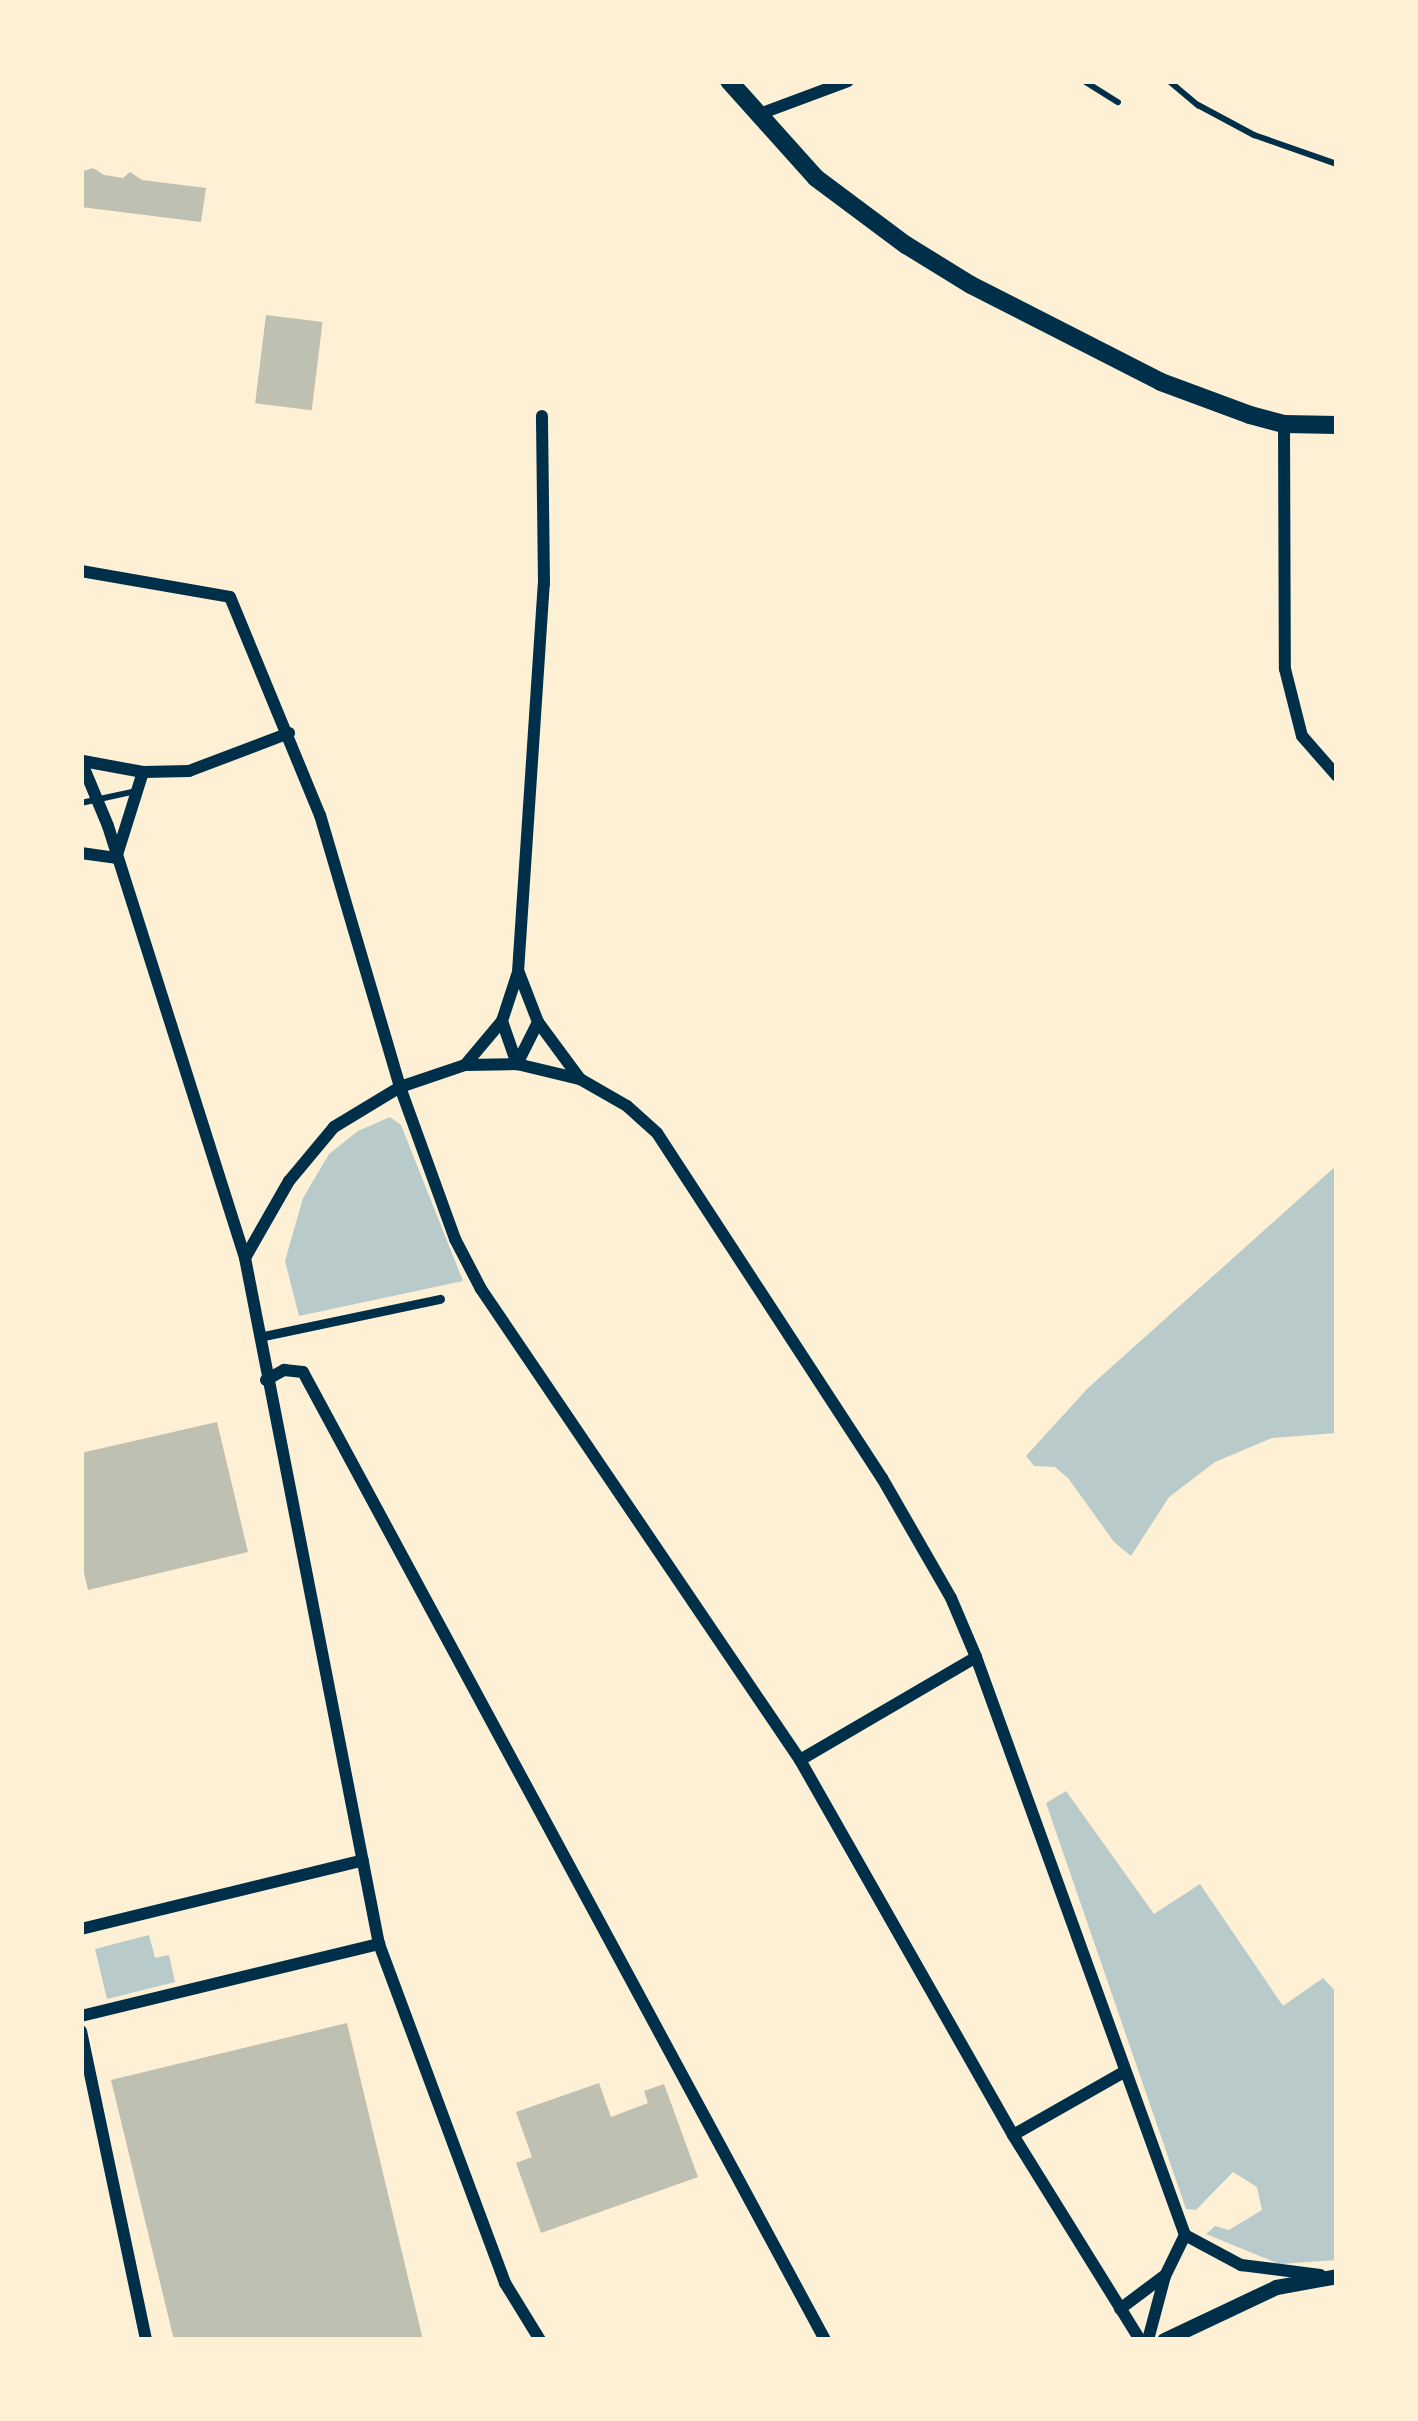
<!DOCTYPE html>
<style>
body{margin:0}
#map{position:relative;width:1418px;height:2421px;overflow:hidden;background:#fdf0d5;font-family:"Open Sans",sans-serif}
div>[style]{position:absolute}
.green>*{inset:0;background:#b9caca}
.building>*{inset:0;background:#bec0b2;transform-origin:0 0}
.service>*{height:6px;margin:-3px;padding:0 3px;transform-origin:3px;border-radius:3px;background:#003049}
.pedestrian>*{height:9px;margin:-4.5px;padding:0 4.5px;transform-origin:4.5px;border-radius:4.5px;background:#003049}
.minor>*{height:12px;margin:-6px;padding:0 6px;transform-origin:6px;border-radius:6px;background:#003049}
.tertiary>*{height:15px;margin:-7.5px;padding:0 7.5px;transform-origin:7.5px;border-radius:7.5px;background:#003049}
.secondary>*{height:18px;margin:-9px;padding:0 9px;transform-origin:9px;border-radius:9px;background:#003049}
span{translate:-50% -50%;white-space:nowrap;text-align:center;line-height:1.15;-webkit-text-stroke:10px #fdf0d5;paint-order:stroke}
.frame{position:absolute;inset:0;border:84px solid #fdf0d5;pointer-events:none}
</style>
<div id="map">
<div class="green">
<i style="clip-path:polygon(390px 1117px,401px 1125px,463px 1281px,299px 1316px,285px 1261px,303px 1198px,329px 1154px,358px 1131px)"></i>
<i style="clip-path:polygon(1337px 1165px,1337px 1433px,1272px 1438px,1215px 1462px,1169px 1497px,1131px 1556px,1114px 1542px,1068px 1478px,1055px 1467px,1034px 1466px,1026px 1456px,1088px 1388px)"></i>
<i style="clip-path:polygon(1066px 1791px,1154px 1914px,1200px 1884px,1283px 2006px,1323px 1978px,1337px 1993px,1337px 2260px,1279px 2264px,1206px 2234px,1215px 2226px,1229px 2230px,1262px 2210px,1257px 2187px,1233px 2172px,1196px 2210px,1186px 2209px,1046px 1803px)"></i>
<i style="clip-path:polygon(149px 1935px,155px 1958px,169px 1955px,175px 1982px,107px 1999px,95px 1949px)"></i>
</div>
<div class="building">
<i style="clip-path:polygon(93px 168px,104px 175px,123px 178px,130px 172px,142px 180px,206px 188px,201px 222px,81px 207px,81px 172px)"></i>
<i style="left:266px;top:315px;width:57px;height:89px;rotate:7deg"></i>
<i style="clip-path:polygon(217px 1422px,248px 1552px,88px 1590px,81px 1560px,81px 1453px)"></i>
<i style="clip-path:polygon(347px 2023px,423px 2340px,174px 2340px,111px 2080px)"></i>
<i style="clip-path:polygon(599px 2083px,611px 2117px,648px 2103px,644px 2091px,664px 2084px,698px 2177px,541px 2233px,516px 2163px,532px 2157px,516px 2112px)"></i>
</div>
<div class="service">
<i style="left:1084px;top:81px;width:40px;rotate:32deg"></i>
<i style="left:1169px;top:81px;width:38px;rotate:40deg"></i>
<i style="left:1198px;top:105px;width:64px;rotate:28.2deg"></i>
<i style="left:1254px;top:135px;width:88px;rotate:19.3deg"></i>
<i style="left:81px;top:803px;width:56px;rotate:-12.3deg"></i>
</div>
<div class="pedestrian">
<i style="left:259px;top:1337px;width:185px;rotate:-11.9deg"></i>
</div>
<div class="minor">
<i style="left:757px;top:115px;width:97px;rotate:-20.5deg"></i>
<i style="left:1284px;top:424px;width:245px;rotate:89.8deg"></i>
<i style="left:1285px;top:669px;width:69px;rotate:75.8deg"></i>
<i style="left:1302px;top:736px;width:53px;rotate:48.8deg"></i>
<i style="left:81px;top:571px;width:151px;rotate:9.9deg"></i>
<i style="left:230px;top:597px;width:236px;rotate:67.6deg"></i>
<i style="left:320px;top:815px;width:284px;rotate:73.6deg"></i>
<i style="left:400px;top:1087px;width:162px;rotate:70.1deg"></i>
<i style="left:455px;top:1239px;width:56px;rotate:62.5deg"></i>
<i style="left:481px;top:1289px;width:569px;rotate:55.89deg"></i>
<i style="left:800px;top:1760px;width:431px;rotate:60.4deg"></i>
<i style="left:1013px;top:2135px;width:241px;rotate:58.2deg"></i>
<i style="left:81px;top:761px;width:70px;rotate:67.4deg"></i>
<i style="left:108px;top:826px;width:453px;rotate:72.4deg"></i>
<i style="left:245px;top:1258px;width:699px;rotate:78.95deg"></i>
<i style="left:379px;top:1944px;width:362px;rotate:69.6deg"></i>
<i style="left:505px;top:2283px;width:67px;rotate:58.4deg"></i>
<i style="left:83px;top:761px;width:61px;rotate:10.4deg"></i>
<i style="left:81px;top:853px;width:35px;rotate:8deg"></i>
<i style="left:116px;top:858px;width:90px;rotate:-72.6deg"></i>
<i style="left:143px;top:772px;width:46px;rotate:-1.2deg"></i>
<i style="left:189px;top:771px;width:107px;rotate:-20.8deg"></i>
<i style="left:519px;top:973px;width:53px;rotate:68.8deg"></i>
<i style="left:538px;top:1022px;width:71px;rotate:53.6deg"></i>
<i style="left:502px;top:1021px;width:46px;rotate:70.8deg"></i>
<i style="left:517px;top:1064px;width:47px;rotate:-63.4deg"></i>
<i style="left:465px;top:1065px;width:57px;rotate:-49.9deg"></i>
<i style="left:502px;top:1021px;width:52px;rotate:-71.9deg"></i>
<i style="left:518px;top:972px;width:389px;rotate:-86.2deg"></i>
<i style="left:544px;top:584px;width:168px;rotate:-90.7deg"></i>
<i style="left:245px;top:1258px;width:89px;rotate:-60.3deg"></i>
<i style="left:289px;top:1181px;width:70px;rotate:-50.2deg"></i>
<i style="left:334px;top:1127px;width:77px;rotate:-31.2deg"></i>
<i style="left:400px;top:1087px;width:69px;rotate:-18.7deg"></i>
<i style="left:465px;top:1065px;width:52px;rotate:-1.1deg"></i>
<i style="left:517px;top:1064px;width:65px;rotate:13.4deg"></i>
<i style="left:580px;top:1079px;width:54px;rotate:29.9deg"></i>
<i style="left:627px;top:1106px;width:40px;rotate:42deg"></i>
<i style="left:657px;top:1133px;width:412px;rotate:56.9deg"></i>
<i style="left:882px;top:1478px;width:138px;rotate:60.1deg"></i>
<i style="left:951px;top:1598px;width:64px;rotate:67deg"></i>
<i style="left:976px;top:1657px;width:615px;rotate:70.12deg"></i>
<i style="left:1185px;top:2235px;width:46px;rotate:116deg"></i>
<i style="left:1165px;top:2276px;width:66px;rotate:104.9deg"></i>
<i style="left:266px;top:1380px;width:21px;rotate:-29deg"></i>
<i style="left:284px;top:1370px;width:19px;rotate:6deg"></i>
<i style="left:303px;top:1372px;width:1100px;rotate:61.66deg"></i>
<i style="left:800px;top:1760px;width:204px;rotate:-30.3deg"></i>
<i style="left:81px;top:1929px;width:290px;rotate:-13.7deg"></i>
<i style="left:81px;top:2016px;width:307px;rotate:-13.6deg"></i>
<i style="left:81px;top:2031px;width:316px;rotate:78.1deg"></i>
<i style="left:1013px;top:2135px;width:125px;rotate:-29.6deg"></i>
<i style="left:1185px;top:2235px;width:64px;rotate:28.2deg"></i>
<i style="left:1241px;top:2265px;width:80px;rotate:7.2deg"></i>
<i style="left:1120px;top:2309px;width:55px;rotate:-36.9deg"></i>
</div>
<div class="tertiary">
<i style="left:1164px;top:2340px;width:124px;rotate:-25.3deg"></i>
<i style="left:1276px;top:2287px;width:62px;rotate:-10.2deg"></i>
</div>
<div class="secondary">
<i style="left:729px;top:81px;width:130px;rotate:48.1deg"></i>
<i style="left:816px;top:178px;width:112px;rotate:36.7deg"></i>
<i style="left:906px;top:245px;width:76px;rotate:31.6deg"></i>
<i style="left:971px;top:285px;width:213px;rotate:27deg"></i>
<i style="left:1161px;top:382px;width:95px;rotate:20.3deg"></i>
<i style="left:1250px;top:415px;width:35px;rotate:15deg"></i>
<i style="left:1284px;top:424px;width:53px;rotate:1.1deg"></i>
</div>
<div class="frame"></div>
</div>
